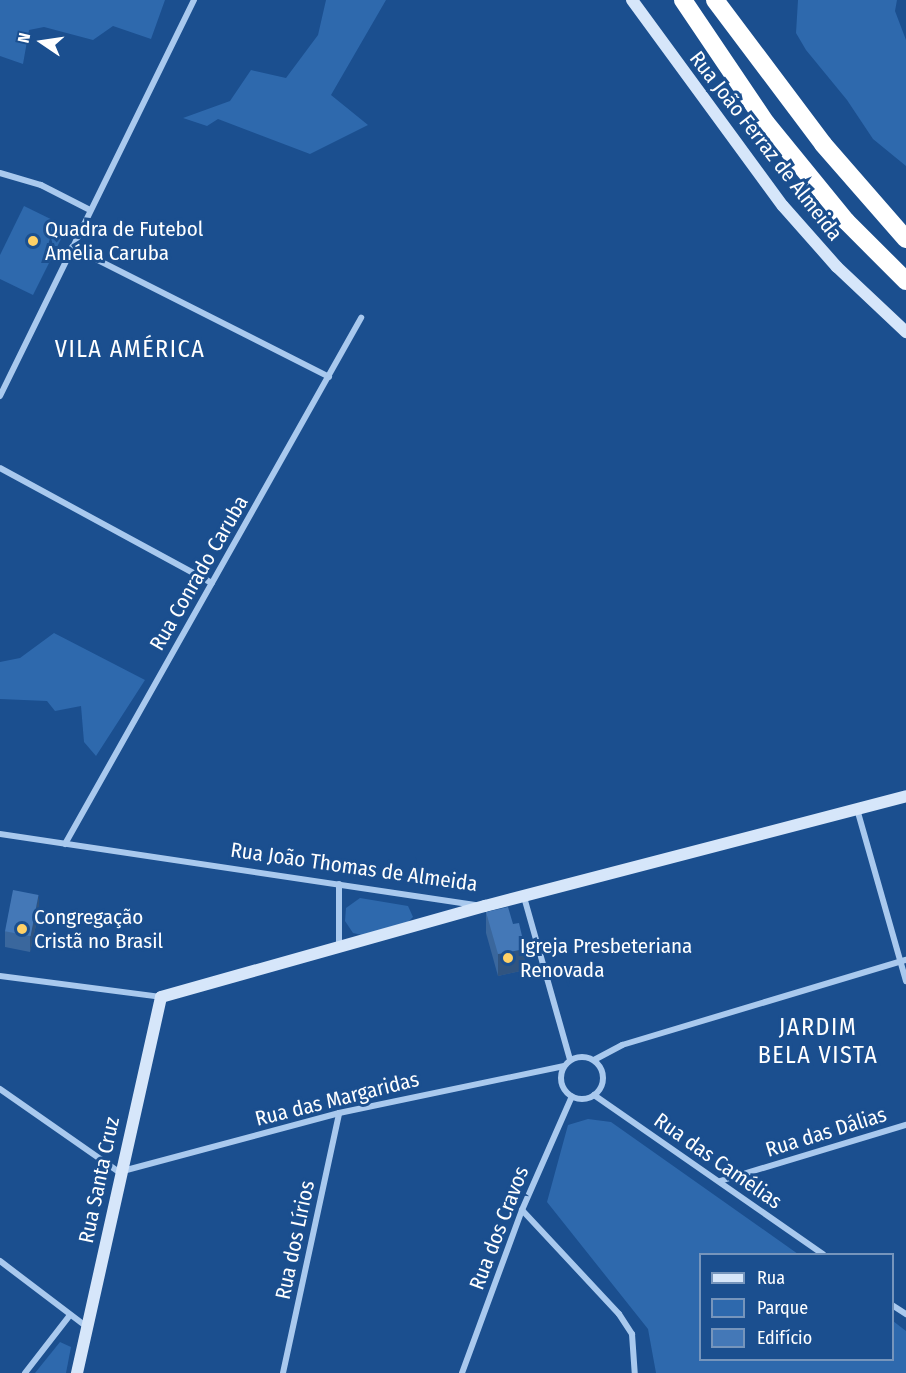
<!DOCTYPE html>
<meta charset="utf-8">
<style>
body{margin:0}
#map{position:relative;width:906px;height:1373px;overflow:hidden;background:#1b4f8f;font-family:"Fira Sans Condensed",sans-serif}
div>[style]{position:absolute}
.green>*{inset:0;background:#2e69ad}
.street>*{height:6px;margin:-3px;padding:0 3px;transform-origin:3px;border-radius:3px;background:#a9c9ee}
.street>.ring{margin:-3px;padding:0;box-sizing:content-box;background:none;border:6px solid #a9c9ee;border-radius:50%}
.secondary>*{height:12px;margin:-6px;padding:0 6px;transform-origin:6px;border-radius:6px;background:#d6e6fa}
.highway>*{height:18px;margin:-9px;padding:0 9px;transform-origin:9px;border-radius:9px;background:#fff}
.wall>*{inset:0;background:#3a679d}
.shaded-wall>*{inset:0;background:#305480}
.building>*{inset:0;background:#4478b7;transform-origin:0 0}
.dots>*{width:16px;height:16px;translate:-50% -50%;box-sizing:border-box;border:3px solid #1b4f8f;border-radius:50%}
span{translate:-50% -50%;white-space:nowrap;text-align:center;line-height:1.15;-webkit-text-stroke:6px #1b4f8f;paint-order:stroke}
.street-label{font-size:21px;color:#fff}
.poi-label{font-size:21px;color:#fff}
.left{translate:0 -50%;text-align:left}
.quarter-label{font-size:24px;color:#fff;letter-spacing:1.5px}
.legend{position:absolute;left:699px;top:1253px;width:195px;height:108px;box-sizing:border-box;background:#1b4f8f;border:2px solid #7695bc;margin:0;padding:8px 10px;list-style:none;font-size:18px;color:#fff}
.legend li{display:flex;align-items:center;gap:12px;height:30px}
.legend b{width:30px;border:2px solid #7695bc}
.north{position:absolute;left:12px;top:12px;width:60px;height:60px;-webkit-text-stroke:4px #1b4f8f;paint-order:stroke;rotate:283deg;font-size:16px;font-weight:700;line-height:24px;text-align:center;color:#fff}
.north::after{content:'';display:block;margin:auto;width:21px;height:27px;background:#fff;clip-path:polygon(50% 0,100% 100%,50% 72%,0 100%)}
</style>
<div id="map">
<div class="green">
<i style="clip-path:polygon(0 0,165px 0,151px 39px,113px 26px,93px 40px,44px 27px,29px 30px,23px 64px,0 56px)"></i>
<i style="clip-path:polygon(326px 0,386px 0,331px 95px,368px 125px,310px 154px,218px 119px,207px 126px,183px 118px,230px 101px,251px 70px,286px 78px,318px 35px)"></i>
<i style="clip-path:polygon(798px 0,897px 0,895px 11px,906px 40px,906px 166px,873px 139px,847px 100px,806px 50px,796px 33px)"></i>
<i style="clip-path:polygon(24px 206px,67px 227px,33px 295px,0 279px,0 255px)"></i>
<i style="clip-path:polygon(54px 633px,145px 680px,96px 756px,84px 742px,81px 706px,55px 711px,47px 701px,0 699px,0 662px,20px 658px)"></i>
<i style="clip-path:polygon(360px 898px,408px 906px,413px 917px,408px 922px,362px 935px,353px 933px,345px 921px,346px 908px)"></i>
<i style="clip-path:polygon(588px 1119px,611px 1122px,798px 1254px,700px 1254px,700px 1360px,892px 1360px,893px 1321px,906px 1331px,906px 1373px,656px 1373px,648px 1329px,547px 1202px,568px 1125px)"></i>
<i style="clip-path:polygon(60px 1342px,71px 1347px,66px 1373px,35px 1373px)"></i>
</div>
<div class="street">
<i style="left:0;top:173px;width:43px;rotate:16.3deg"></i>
<i style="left:41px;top:185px;width:55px;rotate:27deg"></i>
<i style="left:72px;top:247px;width:288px;rotate:26.8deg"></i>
<i style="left:0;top:396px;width:441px;rotate:-63.9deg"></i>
<i style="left:0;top:468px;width:241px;rotate:28.5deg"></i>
<i style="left:857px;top:809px;width:179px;rotate:74.1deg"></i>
<i style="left:0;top:834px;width:482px;rotate:8.5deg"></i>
<i style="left:65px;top:844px;width:604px;rotate:-60.63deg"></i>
<i style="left:339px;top:884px;width:63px;rotate:90deg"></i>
<i style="left:524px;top:897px;width:169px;rotate:74.2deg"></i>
<i style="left:0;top:976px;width:162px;rotate:7.4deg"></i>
<i class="ring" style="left:561px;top:1057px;width:36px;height:36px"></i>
<i style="left:594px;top:1060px;width:32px;rotate:-28deg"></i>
<i style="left:622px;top:1045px;width:296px;rotate:-16.7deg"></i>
<i style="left:0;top:1089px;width:145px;rotate:34.9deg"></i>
<i style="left:119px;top:1172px;width:228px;rotate:-15deg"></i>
<i style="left:339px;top:1113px;width:230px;rotate:-11.8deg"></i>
<i style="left:594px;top:1095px;width:279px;rotate:34.8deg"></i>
<i style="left:720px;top:1181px;width:194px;rotate:-16.8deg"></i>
<i style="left:522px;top:1210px;width:142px;rotate:47deg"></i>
<i style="left:619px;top:1314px;width:24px;rotate:57deg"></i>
<i style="left:632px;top:1334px;width:39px;rotate:86deg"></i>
<i style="left:0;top:1261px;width:109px;rotate:37.2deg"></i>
<i style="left:892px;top:1305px;width:17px;rotate:33deg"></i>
<i style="left:25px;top:1373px;width:73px;rotate:-52.2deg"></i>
<i style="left:283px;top:1373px;width:266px;rotate:-77.8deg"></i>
<i style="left:462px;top:1373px;width:174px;rotate:-69.8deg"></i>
<i style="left:522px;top:1210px;width:124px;rotate:-66.3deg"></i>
</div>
<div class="secondary">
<i style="left:632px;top:0;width:255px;rotate:53.8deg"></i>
<i style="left:783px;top:206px;width:81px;rotate:48.5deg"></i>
<i style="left:837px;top:267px;width:95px;rotate:43.3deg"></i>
<i style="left:77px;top:1373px;width:385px;rotate:-77.4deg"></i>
<i style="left:161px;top:997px;width:337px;rotate:-15.7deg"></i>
<i style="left:485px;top:906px;width:435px;rotate:-14.6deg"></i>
</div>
<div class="highway">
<i style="left:683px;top:0;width:148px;rotate:56deg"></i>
<i style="left:766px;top:123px;width:127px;rotate:50.8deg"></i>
<i style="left:846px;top:221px;width:85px;rotate:45deg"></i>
<i style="left:715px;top:0;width:180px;rotate:53.1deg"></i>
<i style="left:823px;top:144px;width:126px;rotate:48.9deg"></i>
</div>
<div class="wall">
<i style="clip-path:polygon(39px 911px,30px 952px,5px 947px,5px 931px)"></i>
<i style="clip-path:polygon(486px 912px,525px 970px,498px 976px,486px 933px)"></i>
</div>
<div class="shaded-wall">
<i style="clip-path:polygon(39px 895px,39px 911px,30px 952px,30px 936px)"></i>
<i style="clip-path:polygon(525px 949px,525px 970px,498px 976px,498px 954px)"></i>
</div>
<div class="building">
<i style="left:13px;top:890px;width:26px;height:42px;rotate:11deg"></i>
<i style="clip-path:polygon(508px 907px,513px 924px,519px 923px,525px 949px,498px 954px,486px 912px)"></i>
</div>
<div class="dots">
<i style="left:33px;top:241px;background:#ffd166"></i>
<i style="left:22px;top:929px;background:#ffd166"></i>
<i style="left:508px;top:958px;background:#ffd166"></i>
</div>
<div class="street-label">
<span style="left:766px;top:146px;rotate:52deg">Rua João Ferraz de Almeida</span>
<span style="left:199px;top:573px;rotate:-60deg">Rua Conrado Caruba</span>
<span style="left:354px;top:867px;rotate:8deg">Rua João Thomas de Almeida</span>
<span style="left:337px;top:1099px;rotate:-14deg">Rua das Margaridas</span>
<span style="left:826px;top:1132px;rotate:-17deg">Rua das Dálias</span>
<span style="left:718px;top:1161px;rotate:35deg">Rua das Camélias</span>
<span style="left:99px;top:1180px;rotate:-78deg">Rua Santa Cruz</span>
<span style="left:499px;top:1228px;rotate:-69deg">Rua dos Cravos</span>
<span style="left:295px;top:1240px;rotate:-78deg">Rua dos Lírios</span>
</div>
<div class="poi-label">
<span class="left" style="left:45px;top:241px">Quadra de Futebol<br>Amélia Caruba</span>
<span class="left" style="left:34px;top:929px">Congregação<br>Cristã no Brasil</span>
<span class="left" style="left:520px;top:958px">Igreja Presbeteriana<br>Renovada</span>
</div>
<div class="quarter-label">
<span style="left:130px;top:350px">VILA AMÉRICA</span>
<span style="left:818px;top:1042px">JARDIM<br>BELA VISTA</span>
</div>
<ul class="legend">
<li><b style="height:8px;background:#d6e6fa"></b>Rua</li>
<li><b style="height:16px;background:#2e69ad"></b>Parque</li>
<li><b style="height:16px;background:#4478b7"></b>Edifício</li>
</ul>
<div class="north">N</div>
</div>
